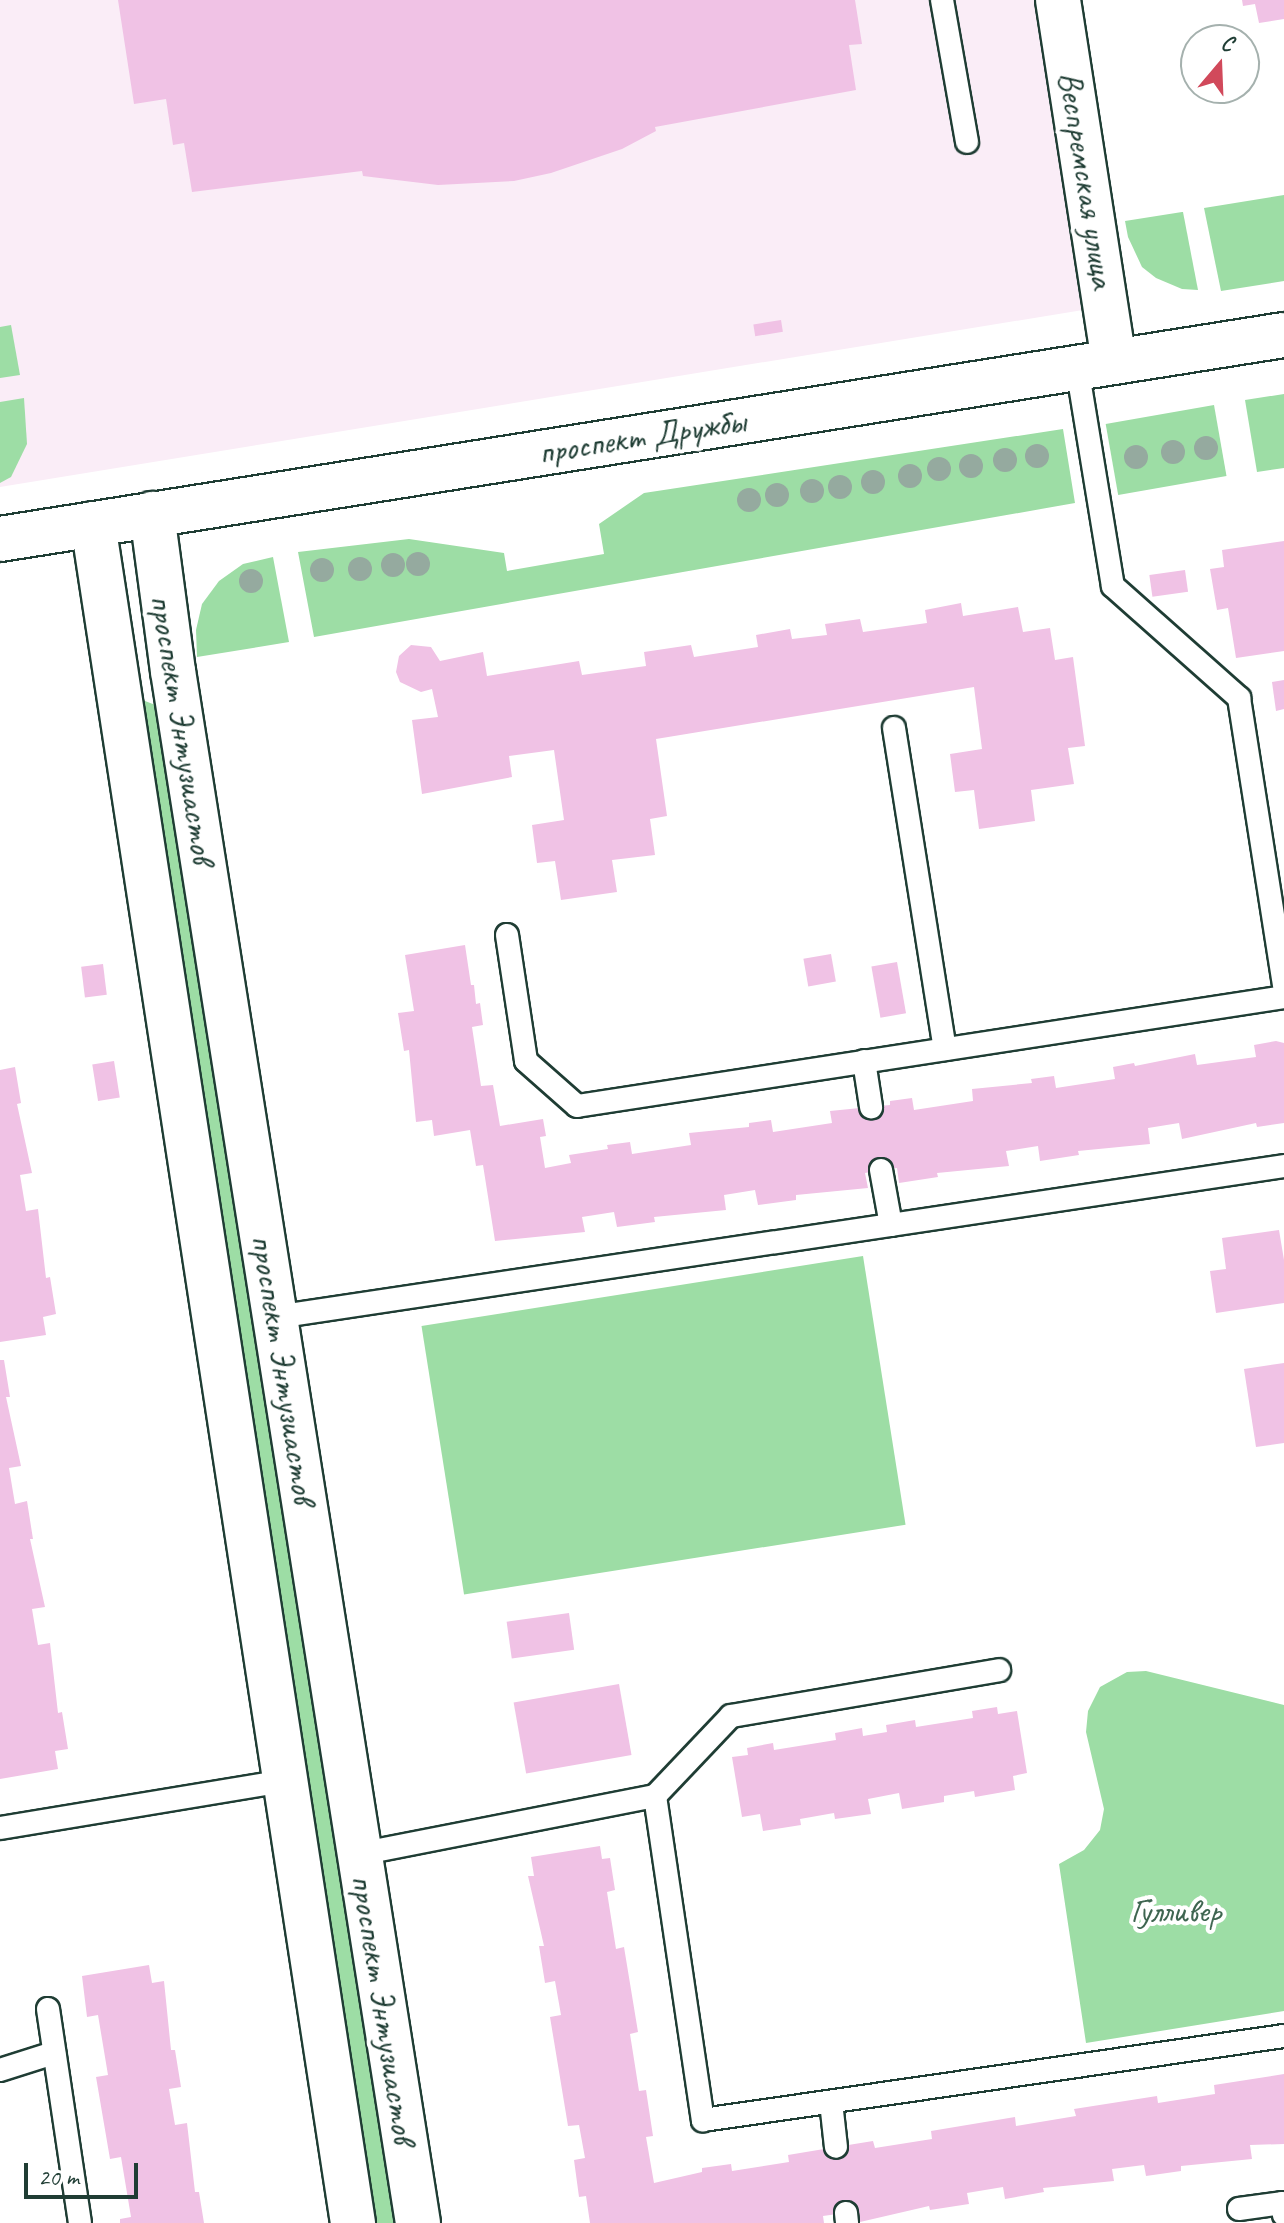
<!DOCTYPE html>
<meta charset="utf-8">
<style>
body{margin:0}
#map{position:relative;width:1284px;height:2223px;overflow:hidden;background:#fff;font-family:Caveat,sans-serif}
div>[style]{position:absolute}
.built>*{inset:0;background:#faedf7}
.green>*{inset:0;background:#9ddda5;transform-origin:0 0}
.building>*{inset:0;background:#f0c2e5;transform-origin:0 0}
.roads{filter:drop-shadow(2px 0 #1f3d34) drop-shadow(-2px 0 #1f3d34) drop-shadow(0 2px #1f3d34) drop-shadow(0 -2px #1f3d34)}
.lane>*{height:22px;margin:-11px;padding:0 11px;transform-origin:11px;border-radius:11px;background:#fff}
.secondary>*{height:44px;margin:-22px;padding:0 22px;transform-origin:22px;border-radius:22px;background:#fff}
.trees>*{width:24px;height:24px;margin:-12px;border-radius:50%;background:#95aa9f}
span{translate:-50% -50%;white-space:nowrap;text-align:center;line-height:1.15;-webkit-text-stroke:8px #fff;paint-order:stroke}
.street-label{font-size:34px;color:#1f3d34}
.park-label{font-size:34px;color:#3e6550}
.north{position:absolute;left:1180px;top:24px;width:80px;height:80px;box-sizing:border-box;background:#fff;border:2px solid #a5b1ae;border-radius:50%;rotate:19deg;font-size:22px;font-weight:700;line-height:32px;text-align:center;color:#1f3d34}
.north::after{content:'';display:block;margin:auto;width:28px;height:36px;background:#d1495b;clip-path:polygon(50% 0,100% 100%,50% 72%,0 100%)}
.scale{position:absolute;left:24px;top:2163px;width:114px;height:36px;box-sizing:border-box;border:4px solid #1f3d34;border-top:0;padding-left:10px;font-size:24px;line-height:28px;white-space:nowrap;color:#1f3d34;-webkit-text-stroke:6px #fff;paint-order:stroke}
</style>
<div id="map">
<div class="built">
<i style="clip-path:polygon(0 0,1041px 0,1089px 309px,0 487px)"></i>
</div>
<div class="green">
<i style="clip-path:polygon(1284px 195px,1284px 281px,1221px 291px,1204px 208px)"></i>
<i style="clip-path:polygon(1182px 212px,1183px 212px,1198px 290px,1182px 289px,1156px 278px,1142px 267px,1128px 237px,1125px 221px)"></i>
<i style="clip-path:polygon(11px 325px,20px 375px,0 378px,0 327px)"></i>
<i style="clip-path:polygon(1284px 394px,1284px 468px,1257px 472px,1245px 400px)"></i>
<i style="clip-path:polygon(24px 398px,27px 444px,11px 477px,0 483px,0 402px)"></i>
<i style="left:1214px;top:405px;width:72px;height:110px;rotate:80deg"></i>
<i style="clip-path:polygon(1063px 429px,1075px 503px,314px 637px,298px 552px,409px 539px,504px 553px,507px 571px,604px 554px,599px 524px,644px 493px)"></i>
<i style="clip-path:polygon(273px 557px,289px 642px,197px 657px,196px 630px,202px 604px,219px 581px,243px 564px)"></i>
<i style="clip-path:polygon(145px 701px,158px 706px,399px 2223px,374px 2223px,141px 703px)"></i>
<i style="left:863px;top:1256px;width:272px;height:447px;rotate:81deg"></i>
<i style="clip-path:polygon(1146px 1671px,1284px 1705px,1284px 2011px,1086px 2043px,1059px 1864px,1084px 1850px,1100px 1830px,1104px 1809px,1086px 1732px,1088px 1711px,1100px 1687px,1127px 1672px)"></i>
</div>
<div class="building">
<i style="clip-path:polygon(118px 0,855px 0,862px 44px,849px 45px,856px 90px,655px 127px,656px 131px,622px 149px,551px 173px,514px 181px,438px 185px,363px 176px,362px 171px,192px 192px,184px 143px,173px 145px,166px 99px,134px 104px)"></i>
<i style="clip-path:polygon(1242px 0,1284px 0,1284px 19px,1259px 23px,1255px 4px,1243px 6px)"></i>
<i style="left:781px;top:320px;width:12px;height:28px;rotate:81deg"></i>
<i style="clip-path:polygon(1284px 541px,1284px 651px,1236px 658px,1228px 608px,1217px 610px,1210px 569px,1224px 567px,1222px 550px)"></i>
<i style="left:1185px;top:570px;width:22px;height:36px;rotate:82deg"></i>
<i style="clip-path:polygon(961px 603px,963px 616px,1018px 607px,1023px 632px,1050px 628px,1055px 660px,1073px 657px,1085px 746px,1068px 748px,1074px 784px,1031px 790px,1035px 821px,979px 829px,974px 790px,955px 792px,950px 754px,982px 749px,974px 687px,656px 739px,667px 816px,650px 819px,655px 855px,612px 860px,617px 892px,561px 900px,555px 861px,537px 863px,532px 825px,564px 820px,554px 750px,509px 756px,512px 777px,422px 794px,412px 720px,438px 717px,432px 689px,421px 692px,400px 682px,396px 672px,399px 656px,411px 645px,431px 647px,440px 661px,483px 652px,487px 676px,579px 661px,582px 675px,646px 666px,644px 652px,691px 645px,694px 657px,758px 647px,756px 635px,790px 629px,792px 639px,827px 635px,825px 624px,860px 619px,863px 632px,927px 623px,925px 610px)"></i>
<i style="clip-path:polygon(1284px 680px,1284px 709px,1276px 711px,1272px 682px)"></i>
<i style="clip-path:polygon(465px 945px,471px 985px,474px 985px,476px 1004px,480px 1003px,483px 1025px,472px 1027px,481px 1086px,493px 1085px,500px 1126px,543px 1119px,546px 1136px,540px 1137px,545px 1168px,571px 1163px,569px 1155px,608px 1149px,607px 1145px,630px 1142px,632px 1154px,691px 1145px,689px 1133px,749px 1127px,749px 1123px,771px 1120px,773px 1132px,832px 1123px,830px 1111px,890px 1105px,890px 1101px,912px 1098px,914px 1110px,973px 1101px,972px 1089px,1032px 1083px,1031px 1079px,1054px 1076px,1056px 1088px,1115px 1079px,1113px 1067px,1134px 1063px,1135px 1066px,1195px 1054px,1197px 1065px,1256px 1057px,1254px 1045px,1276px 1041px,1284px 1043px,1284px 1123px,1257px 1127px,1256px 1123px,1182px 1139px,1179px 1123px,1148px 1128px,1150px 1144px,1078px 1151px,1079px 1155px,1040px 1161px,1038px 1146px,1006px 1151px,1009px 1166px,937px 1173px,938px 1177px,899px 1183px,897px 1168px,881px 1170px,865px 1173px,868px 1188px,796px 1195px,796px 1200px,758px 1205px,755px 1190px,724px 1195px,726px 1210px,654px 1217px,655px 1222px,617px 1227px,614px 1212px,582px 1217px,585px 1232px,495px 1241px,483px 1165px,476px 1166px,470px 1130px,434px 1136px,432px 1120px,416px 1122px,409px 1050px,404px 1051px,398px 1013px,414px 1011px,405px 955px)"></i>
<i style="left:831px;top:954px;width:28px;height:28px;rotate:80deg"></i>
<i style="left:897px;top:962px;width:52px;height:26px;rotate:80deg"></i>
<i style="left:103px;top:964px;width:31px;height:22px;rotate:83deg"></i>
<i style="left:114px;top:1061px;width:37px;height:22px;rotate:81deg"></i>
<i style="clip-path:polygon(15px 1067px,21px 1103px,17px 1104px,32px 1173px,20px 1175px,26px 1211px,38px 1209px,46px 1278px,50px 1277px,56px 1314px,43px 1317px,46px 1335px,0 1342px,0 1070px)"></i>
<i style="clip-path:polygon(1279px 1230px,1284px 1260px,1284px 1303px,1216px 1313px,1210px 1271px,1226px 1269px,1222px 1238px)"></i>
<i style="clip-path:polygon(0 1360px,4px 1360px,10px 1397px,6px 1397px,21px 1466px,9px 1468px,15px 1504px,27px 1501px,33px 1539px,30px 1539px,45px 1607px,32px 1609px,38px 1645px,50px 1643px,58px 1713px,62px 1712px,68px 1749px,55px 1751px,58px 1769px,0 1779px)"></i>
<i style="clip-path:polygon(1284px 1363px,1284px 1443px,1256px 1447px,1244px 1369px)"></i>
<i style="left:569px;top:1613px;width:37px;height:63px;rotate:82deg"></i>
<i style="left:619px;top:1684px;width:72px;height:107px;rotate:80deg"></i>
<i style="clip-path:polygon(997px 1707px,998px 1714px,1017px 1711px,1027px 1773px,1013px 1776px,1015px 1790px,975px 1797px,974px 1791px,944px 1796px,944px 1802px,902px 1809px,899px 1793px,868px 1799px,871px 1814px,835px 1819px,834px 1813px,800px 1819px,801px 1825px,763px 1831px,760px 1814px,742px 1817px,732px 1757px,748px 1755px,747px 1748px,773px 1743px,774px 1750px,836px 1740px,835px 1733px,862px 1728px,863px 1736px,887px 1732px,886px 1725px,915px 1720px,916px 1727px,973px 1718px,972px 1711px)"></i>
<i style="clip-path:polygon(600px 1846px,602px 1859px,610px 1858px,615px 1890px,607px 1892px,616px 1949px,624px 1947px,638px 2032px,630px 2034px,639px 2091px,646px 2090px,653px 2136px,646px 2137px,654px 2183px,702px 2172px,702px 2168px,731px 2164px,732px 2171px,789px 2162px,788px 2155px,836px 2147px,873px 2141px,875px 2148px,932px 2139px,931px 2131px,1015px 2117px,1016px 2126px,1076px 2116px,1074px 2109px,1157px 2096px,1158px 2103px,1215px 2094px,1214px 2085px,1284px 2074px,1284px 2144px,1250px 2145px,1252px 2159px,1181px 2166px,1181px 2171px,1146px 2176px,1144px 2165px,1112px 2169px,1114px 2181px,1043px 2188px,1044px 2192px,1005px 2199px,1003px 2187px,967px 2193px,969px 2204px,930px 2210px,929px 2206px,860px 2222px,858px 2211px,823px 2216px,824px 2223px,590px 2223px,586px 2196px,579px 2197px,574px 2160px,585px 2158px,579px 2125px,568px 2126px,550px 2017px,561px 2015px,555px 1981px,545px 1983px,539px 1946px,544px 1946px,528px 1876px,534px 1876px,531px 1857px)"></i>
<i style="clip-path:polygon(149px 1965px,152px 1983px,164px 1981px,171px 2050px,175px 2050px,181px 2087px,169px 2089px,175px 2125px,187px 2123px,195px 2192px,199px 2192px,204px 2223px,120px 2223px,120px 2219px,131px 2217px,121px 2157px,110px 2159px,96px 2077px,108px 2075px,98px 2015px,87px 2017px,82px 1976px)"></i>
</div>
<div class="roads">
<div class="lane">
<i style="left:942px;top:0;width:144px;rotate:80deg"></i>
<i style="left:1077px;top:367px;width:222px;rotate:80.7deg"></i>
<i style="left:1113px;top:586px;width:169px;rotate:41.6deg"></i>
<i style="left:1239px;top:698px;width:291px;rotate:81.1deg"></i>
<i style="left:894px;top:728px;width:325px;rotate:81deg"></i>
<i style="left:507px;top:935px;width:127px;rotate:81.4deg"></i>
<i style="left:526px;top:1061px;width:68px;rotate:41.4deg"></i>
<i style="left:577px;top:1106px;width:715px;rotate:-8.76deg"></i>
<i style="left:864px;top:1061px;width:47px;rotate:81.3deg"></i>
<i style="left:881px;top:1170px;width:56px;rotate:79.7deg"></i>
<i style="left:276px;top:1317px;width:1019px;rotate:-8.52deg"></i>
<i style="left:655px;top:1796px;width:110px;rotate:-46.5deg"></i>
<i style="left:731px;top:1716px;width:272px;rotate:-9.7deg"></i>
<i style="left:0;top:1828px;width:289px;rotate:-9.4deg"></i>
<i style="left:359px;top:1854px;width:302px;rotate:-11.1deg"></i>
<i style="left:655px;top:1796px;width:328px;rotate:81.6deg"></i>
<i style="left:703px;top:2120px;width:587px;rotate:-8.23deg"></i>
<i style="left:48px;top:2009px;width:216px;rotate:81.5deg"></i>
<i style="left:0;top:2070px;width:57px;rotate:-17.5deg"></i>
<i style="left:831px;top:2102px;width:45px;rotate:83.7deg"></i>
<i style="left:1239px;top:2209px;width:43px;rotate:-7.9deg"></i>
<i style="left:1282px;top:2203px;width:12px;rotate:81deg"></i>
<i style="left:846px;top:2213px;width:10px;rotate:84deg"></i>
</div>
<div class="secondary">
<i style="left:1058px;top:0;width:365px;rotate:81.2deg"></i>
<i style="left:152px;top:514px;width:158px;rotate:82.4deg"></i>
<i style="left:173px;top:671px;width:1571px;rotate:81.03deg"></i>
<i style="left:93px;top:524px;width:1719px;rotate:81.3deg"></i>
<i style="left:0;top:539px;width:1300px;rotate:-9.03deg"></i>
</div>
</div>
<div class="trees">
<i style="left:1206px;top:448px"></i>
<i style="left:1173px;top:452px"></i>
<i style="left:1037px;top:456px"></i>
<i style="left:1136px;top:457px"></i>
<i style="left:1005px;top:460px"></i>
<i style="left:971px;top:466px"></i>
<i style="left:939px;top:469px"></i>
<i style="left:910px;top:476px"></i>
<i style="left:873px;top:482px"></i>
<i style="left:840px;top:487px"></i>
<i style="left:812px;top:491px"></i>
<i style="left:777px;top:495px"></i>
<i style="left:749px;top:500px"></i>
<i style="left:418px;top:564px"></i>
<i style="left:393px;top:565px"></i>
<i style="left:360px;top:569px"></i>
<i style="left:322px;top:570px"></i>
<i style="left:251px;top:581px"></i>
</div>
<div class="street-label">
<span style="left:1087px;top:180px;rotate:81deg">Веспремская улица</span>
<span style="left:642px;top:436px;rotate:-9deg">проспект Дружбы</span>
<span style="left:183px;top:729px;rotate:81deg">проспект Энтузиастов</span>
<span style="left:284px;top:1369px;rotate:81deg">проспект Энтузиастов</span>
<span style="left:384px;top:2009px;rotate:81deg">проспект Энтузиастов</span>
</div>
<div class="park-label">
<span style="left:1176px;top:1911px">Гулливер</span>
</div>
<div class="north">С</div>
<div class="scale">20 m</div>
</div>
